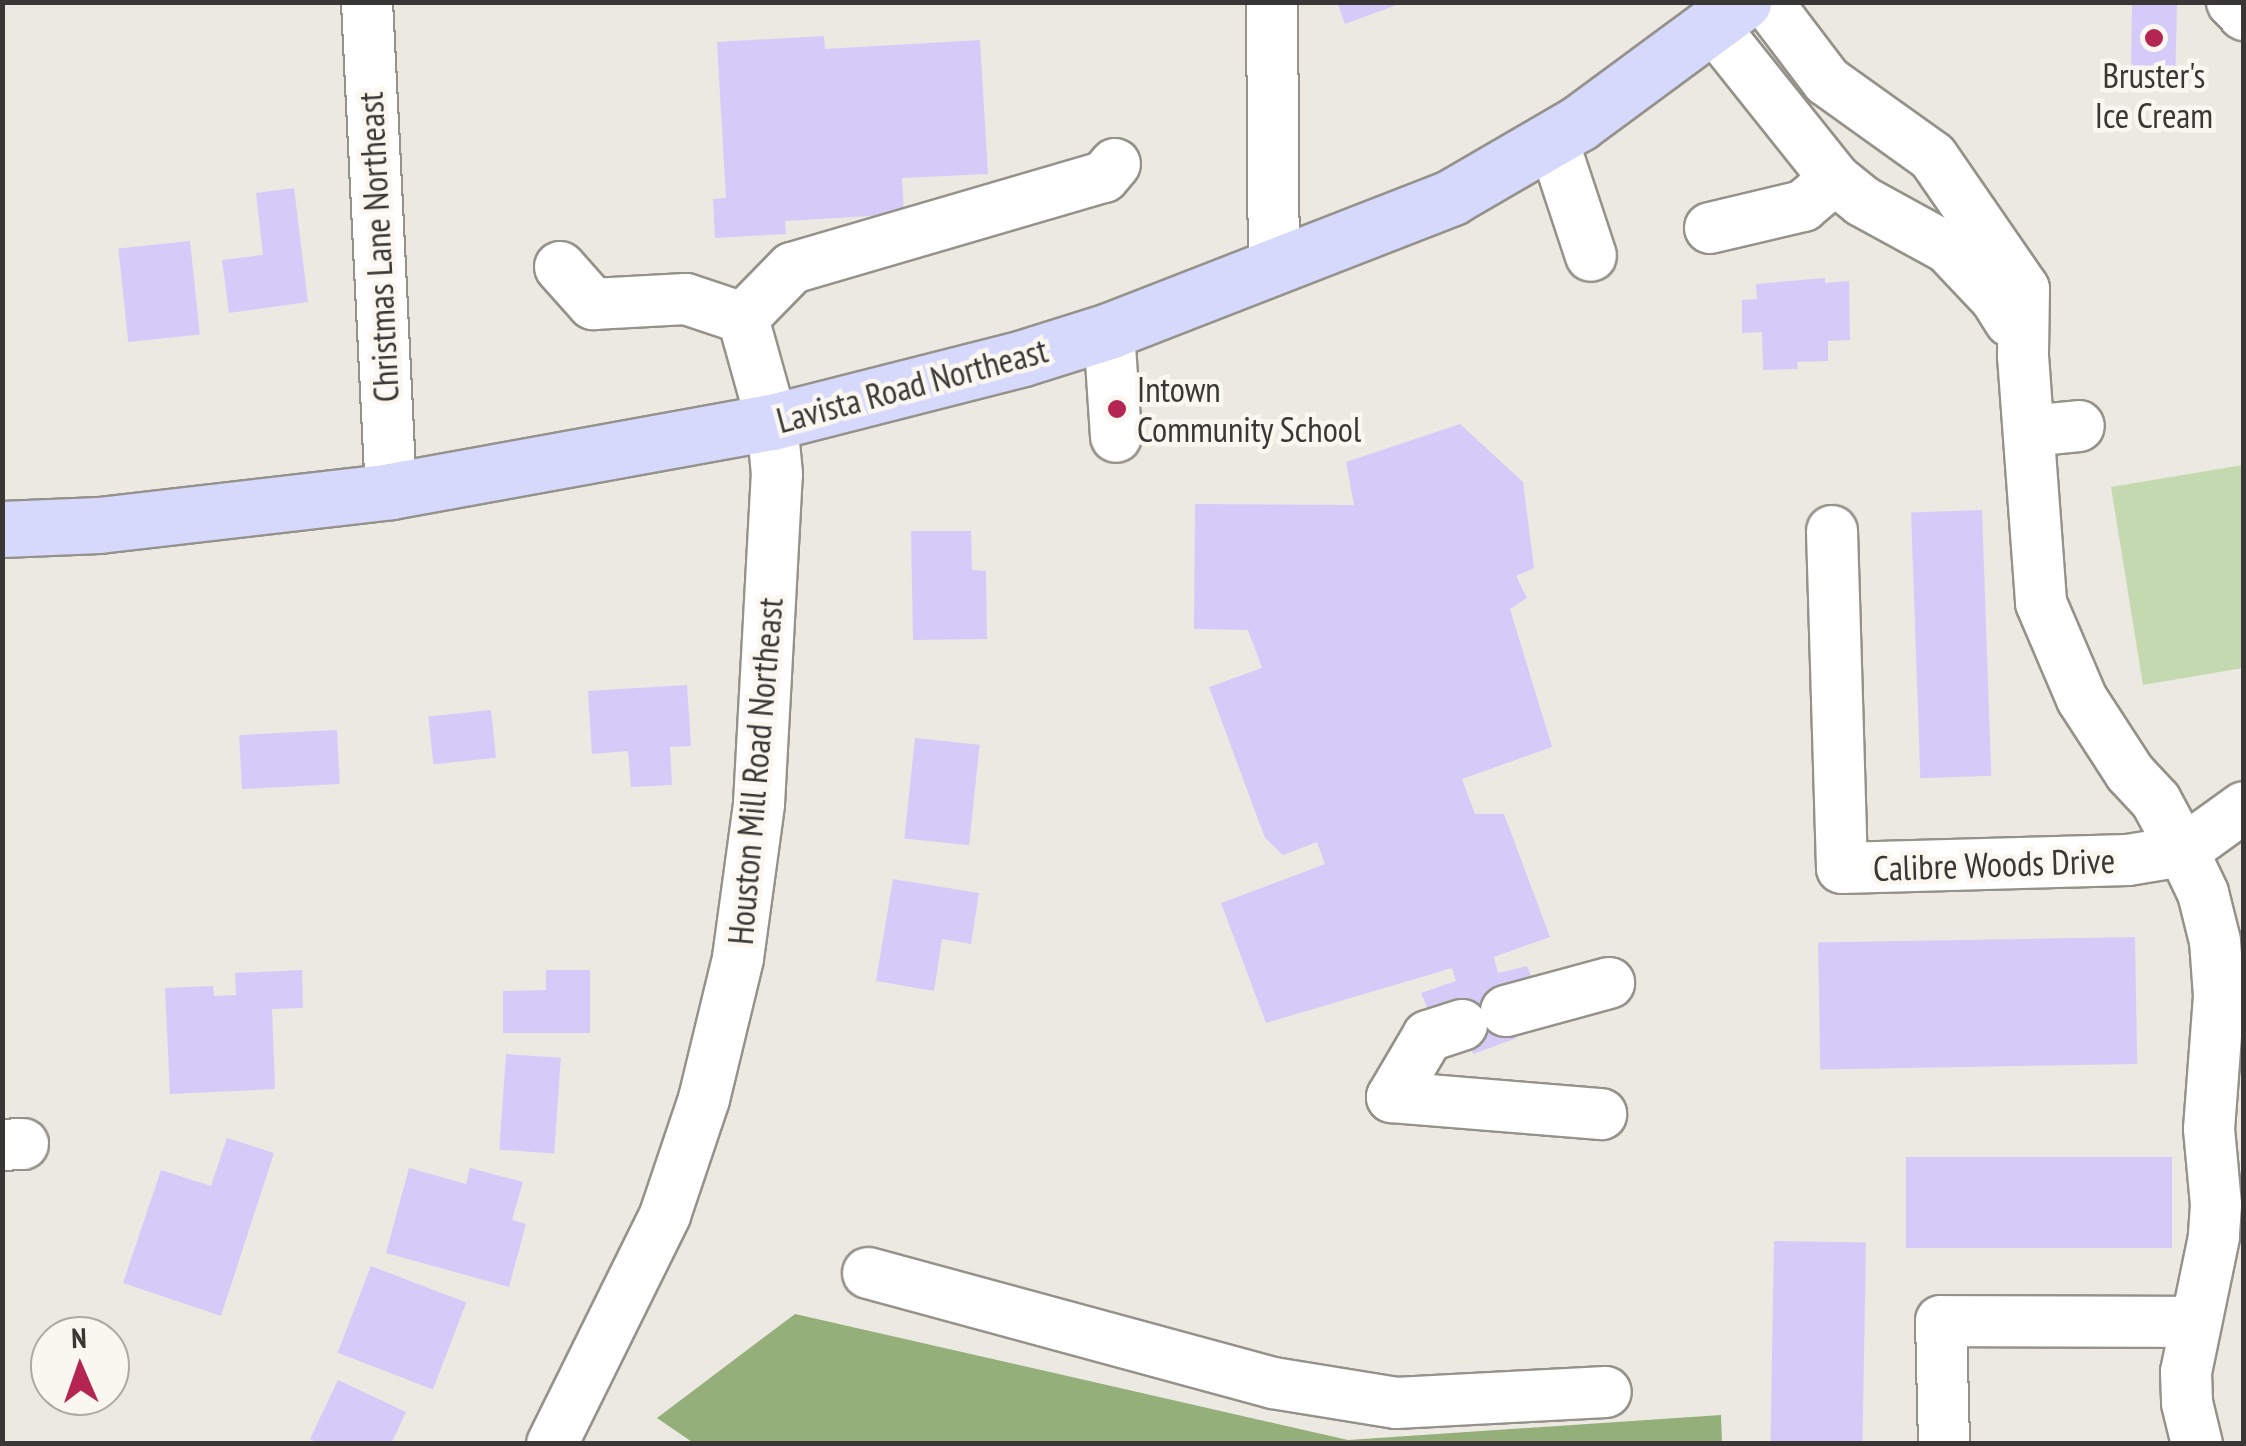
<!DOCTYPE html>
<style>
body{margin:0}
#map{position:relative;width:2246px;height:1446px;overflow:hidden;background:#ece9e3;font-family:"PT Sans Narrow",sans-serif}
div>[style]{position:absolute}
.green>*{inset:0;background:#c5d9b1}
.forest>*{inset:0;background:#95af7a}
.building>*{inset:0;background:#d5cbf8;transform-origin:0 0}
.roads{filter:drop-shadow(2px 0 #95928c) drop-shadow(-2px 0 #95928c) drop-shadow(0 2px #95928c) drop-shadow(0 -2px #95928c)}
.minor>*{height:50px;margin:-25px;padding:0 25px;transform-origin:25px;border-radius:25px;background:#fff}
.major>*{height:55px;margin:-27.5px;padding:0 27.5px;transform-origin:27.5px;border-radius:27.5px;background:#d6d9fb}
.dots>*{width:28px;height:28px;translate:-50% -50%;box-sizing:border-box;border:5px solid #faf6f0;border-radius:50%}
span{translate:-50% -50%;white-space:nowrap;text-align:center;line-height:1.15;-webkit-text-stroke:9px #faf6f0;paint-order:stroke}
.poi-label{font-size:35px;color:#383735}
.left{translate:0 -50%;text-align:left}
.street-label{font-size:35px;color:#383735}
.frame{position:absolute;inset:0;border:5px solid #383735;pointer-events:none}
.north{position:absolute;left:30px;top:1316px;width:100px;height:100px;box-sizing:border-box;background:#faf6f0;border:2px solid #acaaa5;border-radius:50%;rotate:358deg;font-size:28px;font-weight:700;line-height:40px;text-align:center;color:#383735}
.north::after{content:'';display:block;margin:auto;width:35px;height:45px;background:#b52551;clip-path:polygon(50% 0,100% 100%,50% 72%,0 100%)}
</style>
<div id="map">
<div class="green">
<i style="clip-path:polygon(2243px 465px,2243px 668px,2143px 685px,2111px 487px)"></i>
</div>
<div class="forest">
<i style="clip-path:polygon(795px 1314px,1348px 1440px,1721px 1415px,1722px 1443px,695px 1444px,657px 1418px)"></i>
</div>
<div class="building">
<i style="clip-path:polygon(1337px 2px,1402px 2px,1402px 3px,1345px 24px)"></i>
<i style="clip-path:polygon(2132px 5px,2177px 5px,2175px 87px,2141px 86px,2141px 72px,2131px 72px)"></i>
<i style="clip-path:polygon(824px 36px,825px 49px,980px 40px,988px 174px,902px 178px,904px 214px,785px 221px,786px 234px,715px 238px,713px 199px,726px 198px,717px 42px)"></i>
<i style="clip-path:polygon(294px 188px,308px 302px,229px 313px,222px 260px,263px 255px,256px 193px)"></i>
<i style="left:190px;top:241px;width:94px;height:72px;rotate:84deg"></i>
<i style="clip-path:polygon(1825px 278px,1825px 283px,1849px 281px,1850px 340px,1828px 341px,1828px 361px,1797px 362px,1798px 369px,1763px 370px,1762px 332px,1742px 333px,1742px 300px,1757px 299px,1756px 284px)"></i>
<i style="clip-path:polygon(1460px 424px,1523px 482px,1534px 568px,1516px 576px,1527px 598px,1510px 609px,1552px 747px,1462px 779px,1475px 814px,1504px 814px,1550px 937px,1494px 957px,1498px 973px,1527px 966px,1535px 985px,1501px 997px,1517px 1038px,1473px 1054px,1456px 1010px,1431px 1017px,1421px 993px,1456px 981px,1452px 968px,1266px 1023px,1221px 903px,1325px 864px,1317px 842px,1283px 855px,1265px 838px,1209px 687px,1262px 668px,1248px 630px,1194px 629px,1195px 504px,1354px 505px,1346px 462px)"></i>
<i style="left:1982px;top:510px;width:266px;height:71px;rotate:88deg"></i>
<i style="clip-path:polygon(911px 531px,971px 531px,972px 570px,986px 571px,987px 639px,913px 640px)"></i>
<i style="clip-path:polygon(687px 685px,691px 746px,670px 747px,672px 785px,631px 787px,628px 751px,592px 754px,588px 691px)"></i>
<i style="left:491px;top:710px;width:48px;height:63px;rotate:84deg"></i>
<i style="left:337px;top:730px;width:54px;height:98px;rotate:87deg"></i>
<i style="left:915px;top:738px;width:65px;height:101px;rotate:6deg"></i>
<i style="clip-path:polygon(893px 879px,979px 893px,971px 944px,942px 939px,934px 991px,876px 981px)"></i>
<i style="left:2135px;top:937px;width:127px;height:317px;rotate:89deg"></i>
<i style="clip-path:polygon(302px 970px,303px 1008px,272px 1009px,275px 1089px,170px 1094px,165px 988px,213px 986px,214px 996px,236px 995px,235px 973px)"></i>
<i style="clip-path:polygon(546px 970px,590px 970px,590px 1033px,503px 1033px,503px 991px,546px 990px)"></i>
<i style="left:506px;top:1054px;width:55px;height:96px;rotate:4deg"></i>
<i style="clip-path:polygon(227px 1138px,274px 1153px,221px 1316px,123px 1283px,161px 1170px,211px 1186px)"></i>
<i style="left:2172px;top:1157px;width:91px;height:266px;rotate:90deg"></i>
<i style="clip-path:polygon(409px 1168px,466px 1184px,470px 1168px,523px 1182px,512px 1220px,526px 1224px,509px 1287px,386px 1253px)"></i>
<i style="left:1774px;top:1241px;width:92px;height:203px;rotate:1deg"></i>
<i style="left:371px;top:1266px;width:102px;height:93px;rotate:21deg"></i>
<i style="clip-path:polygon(338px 1380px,406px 1412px,391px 1444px,320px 1444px,310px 1439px)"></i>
</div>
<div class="roads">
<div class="minor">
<i style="left:367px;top:2px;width:490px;rotate:87.2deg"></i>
<i style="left:1272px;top:2px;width:262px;rotate:89.6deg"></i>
<i style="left:1767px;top:2px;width:99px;rotate:52.8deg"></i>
<i style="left:1827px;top:81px;width:130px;rotate:35.6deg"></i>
<i style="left:1933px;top:157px;width:160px;rotate:55.4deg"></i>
<i style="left:2024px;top:289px;width:67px;rotate:90.9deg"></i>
<i style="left:2023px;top:356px;width:248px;rotate:85.8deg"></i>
<i style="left:2041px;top:603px;width:104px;rotate:66.9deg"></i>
<i style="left:2082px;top:699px;width:88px;rotate:57deg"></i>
<i style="left:2130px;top:773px;width:38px;rotate:47deg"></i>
<i style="left:2156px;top:801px;width:57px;rotate:61.6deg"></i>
<i style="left:2183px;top:851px;width:47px;rotate:64.5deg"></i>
<i style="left:2203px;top:893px;width:49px;rotate:76deg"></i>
<i style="left:2215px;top:941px;width:55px;rotate:85.8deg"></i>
<i style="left:2219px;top:996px;width:133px;rotate:94.3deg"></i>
<i style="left:2209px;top:1129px;width:76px;rotate:84.7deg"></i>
<i style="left:2216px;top:1205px;width:32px;rotate:94deg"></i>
<i style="left:2214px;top:1237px;width:138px;rotate:101.7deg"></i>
<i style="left:2186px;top:1372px;width:31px;rotate:88deg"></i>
<i style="left:2187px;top:1403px;width:42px;rotate:76.3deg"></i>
<i style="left:2232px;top:2px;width:18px;rotate:47deg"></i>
<i style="left:1713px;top:26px;width:196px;rotate:51.4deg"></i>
<i style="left:1835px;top:179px;width:35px;rotate:39deg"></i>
<i style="left:1862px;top:201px;width:98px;rotate:28.7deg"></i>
<i style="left:1948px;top:248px;width:70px;rotate:46.7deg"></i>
<i style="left:1996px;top:299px;width:26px;rotate:58deg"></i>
<i style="left:1552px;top:138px;width:124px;rotate:71.7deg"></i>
<i style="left:1710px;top:228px;width:96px;rotate:-13.3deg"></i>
<i style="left:1803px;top:206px;width:42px;rotate:-40.2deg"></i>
<i style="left:560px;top:267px;width:50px;rotate:48.3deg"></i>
<i style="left:593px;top:304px;width:93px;rotate:-3.1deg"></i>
<i style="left:686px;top:299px;width:60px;rotate:18.4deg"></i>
<i style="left:743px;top:318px;width:70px;rotate:-45.6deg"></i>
<i style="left:792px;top:268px;width:325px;rotate:-16.3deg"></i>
<i style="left:1104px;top:177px;width:17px;rotate:-50deg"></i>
<i style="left:1109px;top:331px;width:106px;rotate:86.2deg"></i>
<i style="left:2029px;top:431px;width:50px;rotate:-5.7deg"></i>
<i style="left:1832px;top:531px;width:337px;rotate:88.3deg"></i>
<i style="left:1842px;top:868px;width:286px;rotate:-1.6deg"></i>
<i style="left:2128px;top:860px;width:56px;rotate:-9.3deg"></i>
<i style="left:2183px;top:851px;width:75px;rotate:-35.8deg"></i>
<i style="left:1506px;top:1011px;width:107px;rotate:-15.2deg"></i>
<i style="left:1462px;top:1025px;width:36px;rotate:162deg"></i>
<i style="left:1428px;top:1036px;width:71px;rotate:120.5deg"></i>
<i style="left:1392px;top:1097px;width:210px;rotate:4.7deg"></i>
<i style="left:2px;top:1145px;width:21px;rotate:-3deg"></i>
<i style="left:868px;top:1273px;width:420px;rotate:15.2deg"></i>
<i style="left:1273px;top:1383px;width:125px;rotate:9.2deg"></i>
<i style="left:1396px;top:1403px;width:210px;rotate:-3deg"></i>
<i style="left:552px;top:1444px;width:255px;rotate:-63.7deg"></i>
<i style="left:665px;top:1215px;width:122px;rotate:-71.4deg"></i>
<i style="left:704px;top:1099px;width:145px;rotate:-76.4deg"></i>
<i style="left:738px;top:958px;width:155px;rotate:-82.2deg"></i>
<i style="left:759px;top:804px;width:330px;rotate:-86.9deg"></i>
<i style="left:777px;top:474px;width:52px;rotate:-95.5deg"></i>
<i style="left:772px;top:422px;width:108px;rotate:-105.6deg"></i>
<i style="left:1944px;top:1444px;width:123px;rotate:-91.4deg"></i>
<i style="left:1941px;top:1321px;width:254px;rotate:0.2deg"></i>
</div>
<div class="major">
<i style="left:2px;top:529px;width:97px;rotate:-2.4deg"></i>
<i style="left:99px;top:525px;width:294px;rotate:-6.6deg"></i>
<i style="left:391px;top:491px;width:387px;rotate:-10.3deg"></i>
<i style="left:772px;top:422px;width:259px;rotate:-14.3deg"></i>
<i style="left:1023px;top:358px;width:90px;rotate:-17.4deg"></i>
<i style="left:1109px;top:331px;width:368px;rotate:-21.3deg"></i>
<i style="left:1452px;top:197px;width:147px;rotate:-30.2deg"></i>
<i style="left:1579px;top:123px;width:204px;rotate:-36.4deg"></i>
</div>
</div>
<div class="dots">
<i style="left:2154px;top:38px;background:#b52551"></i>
<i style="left:1117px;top:409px;background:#b52551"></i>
</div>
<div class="poi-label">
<span style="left:2154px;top:95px">Bruster's<br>Ice Cream</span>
<span class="left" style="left:1137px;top:409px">Intown<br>Community School</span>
</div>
<div class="street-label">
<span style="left:378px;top:247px;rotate:-93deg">Christmas Lane Northeast</span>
<span style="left:912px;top:385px;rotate:-15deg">Lavista Road Northeast</span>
<span style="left:755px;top:771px;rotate:-85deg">Houston Mill Road Northeast</span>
<span style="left:1994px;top:864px;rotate:-2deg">Calibre Woods Drive</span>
</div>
<div class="frame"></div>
<div class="north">N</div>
</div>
